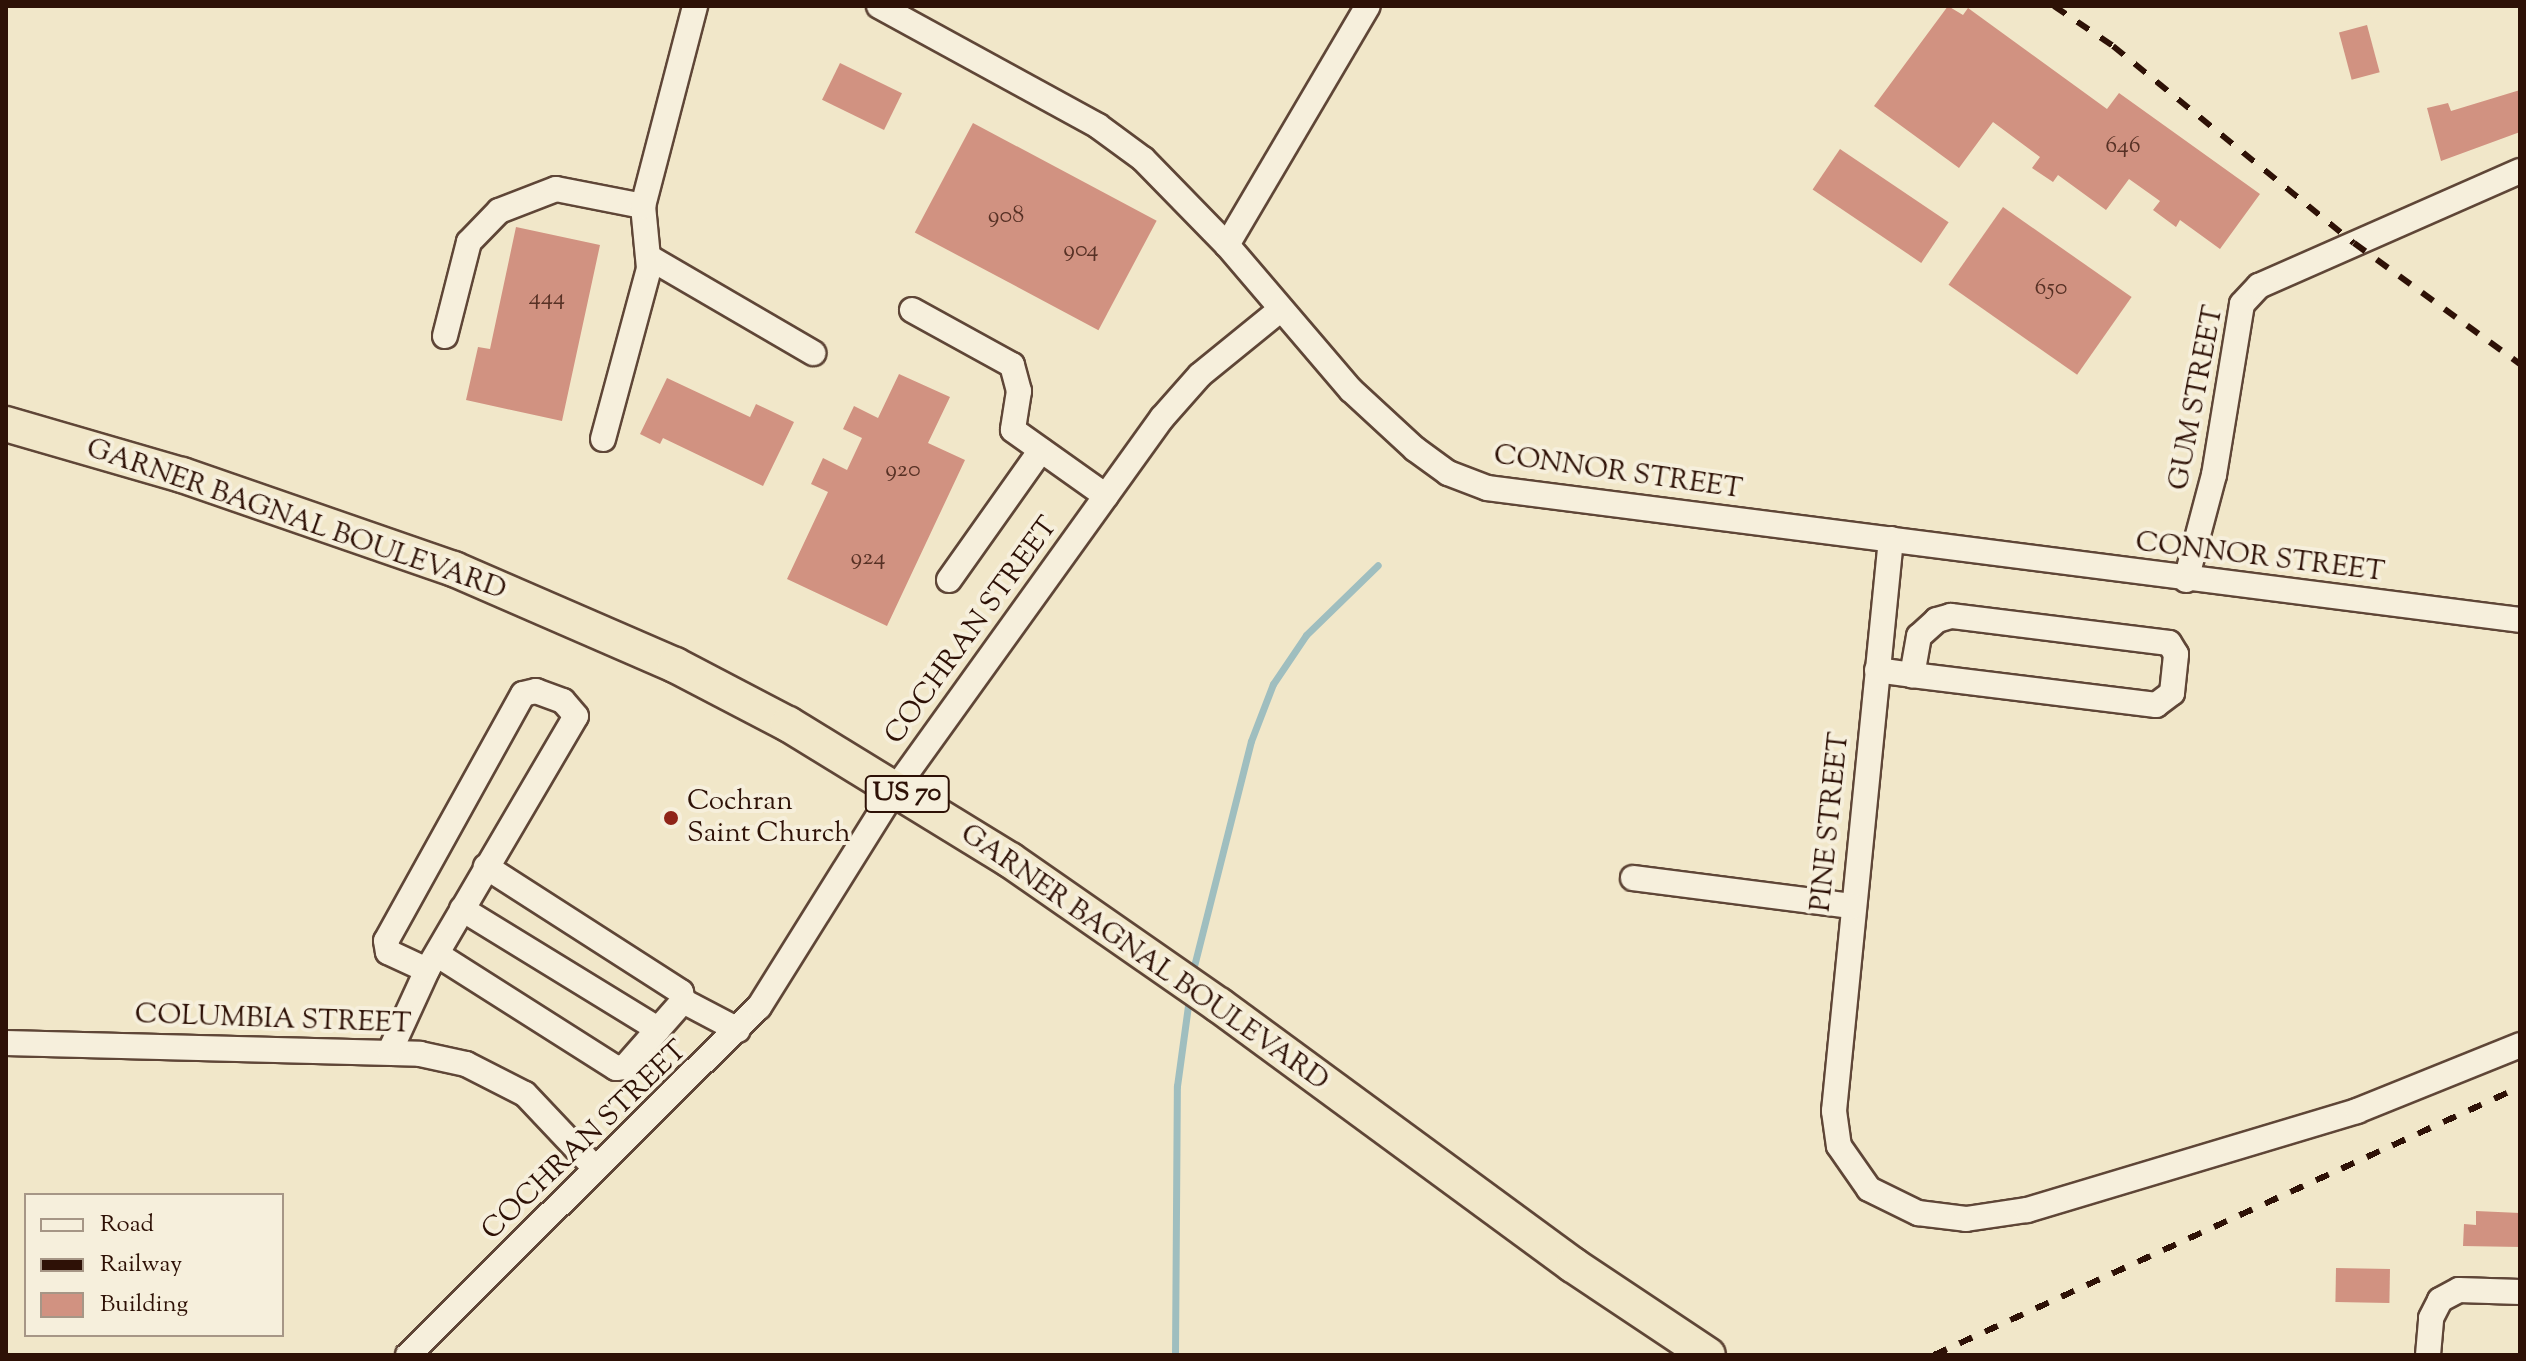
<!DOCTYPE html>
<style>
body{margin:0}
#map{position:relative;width:2526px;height:1361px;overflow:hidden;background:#f1e7c9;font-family:"Sorts Mill Goudy",serif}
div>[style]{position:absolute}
.stream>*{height:7px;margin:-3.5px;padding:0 3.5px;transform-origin:3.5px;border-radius:3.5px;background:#9fbebf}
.building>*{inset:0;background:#d19281;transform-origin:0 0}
.roads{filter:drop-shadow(2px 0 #5f4637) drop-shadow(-2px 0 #5f4637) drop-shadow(0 2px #5f4637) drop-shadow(0 -2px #5f4637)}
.minor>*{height:24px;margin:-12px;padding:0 12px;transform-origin:12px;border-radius:12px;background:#f6efdc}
.highway>*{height:34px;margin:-17px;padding:0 17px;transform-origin:17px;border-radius:17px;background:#f1e7c9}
.rail>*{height:6px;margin-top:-3px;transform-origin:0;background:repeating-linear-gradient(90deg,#2e1106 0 14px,transparent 0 28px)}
.dots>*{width:22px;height:22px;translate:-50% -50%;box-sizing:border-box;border:4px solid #f6efdc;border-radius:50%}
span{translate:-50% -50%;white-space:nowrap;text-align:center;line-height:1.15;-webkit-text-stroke:8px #f6efdc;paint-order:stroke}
.number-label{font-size:24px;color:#573125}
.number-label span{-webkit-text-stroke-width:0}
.shield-label span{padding:2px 6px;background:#f6efdc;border:2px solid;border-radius:6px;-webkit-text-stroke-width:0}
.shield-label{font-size:26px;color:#2e1106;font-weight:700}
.street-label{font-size:28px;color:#2e1106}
.poi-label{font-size:28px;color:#2e1106}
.left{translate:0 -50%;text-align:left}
.frame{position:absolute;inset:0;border:8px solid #2e1106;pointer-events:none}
.legend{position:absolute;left:24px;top:1193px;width:260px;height:144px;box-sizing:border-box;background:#f6efdc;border:2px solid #a69686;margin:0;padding:10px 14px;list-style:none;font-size:24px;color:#2e1106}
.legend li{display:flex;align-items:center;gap:16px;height:40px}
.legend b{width:40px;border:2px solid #a69686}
</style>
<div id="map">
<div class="stream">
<i style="left:1192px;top:974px;width:240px;rotate:-75.8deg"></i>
<i style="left:1251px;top:741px;width:61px;rotate:-68.9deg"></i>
<i style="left:1273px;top:684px;width:59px;rotate:-56deg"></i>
<i style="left:1306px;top:635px;width:100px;rotate:-44.2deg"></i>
<i style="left:1175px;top:1355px;width:269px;rotate:-89.6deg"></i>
<i style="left:1177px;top:1086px;width:89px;rotate:-82.2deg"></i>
</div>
<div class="building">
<i style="clip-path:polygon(1948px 6px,1963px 15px,1968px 8px,2107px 109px,2119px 93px,2260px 194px,2220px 249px,2180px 220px,2176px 227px,2153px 210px,2160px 201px,2129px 179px,2106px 210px,2058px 175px,2053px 182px,2032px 168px,2040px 157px,1993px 122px,1959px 168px,1874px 106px)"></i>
<i style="left:2367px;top:25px;width:49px;height:29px;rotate:75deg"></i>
<i style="left:840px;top:63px;width:69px;height:41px;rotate:26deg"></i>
<i style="clip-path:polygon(2520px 90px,2520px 132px,2441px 161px,2427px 108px,2448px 103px,2451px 111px)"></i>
<i style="left:973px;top:123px;width:208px;height:124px;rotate:28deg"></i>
<i style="left:1840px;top:149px;width:131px;height:49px;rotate:34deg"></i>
<i style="left:2003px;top:207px;width:157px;height:95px;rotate:35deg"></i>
<i style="clip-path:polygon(516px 227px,600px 245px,562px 421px,466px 400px,478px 347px,490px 349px)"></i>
<i style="clip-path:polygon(899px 374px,950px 397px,928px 443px,965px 460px,887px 626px,787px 579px,828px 492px,811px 484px,823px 458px,847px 470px,862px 438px,843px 429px,854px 406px,878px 418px)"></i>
<i style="clip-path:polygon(667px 378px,750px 417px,756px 404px,794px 422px,763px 486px,663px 438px,660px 444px,640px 434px)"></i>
<i style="clip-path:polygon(2476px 1211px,2520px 1213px,2520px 1247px,2463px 1246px,2464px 1224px,2476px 1225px)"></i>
<i style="left:2336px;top:1268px;width:54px;height:34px;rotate:1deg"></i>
</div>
<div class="roads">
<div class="minor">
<i style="left:879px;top:6px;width:250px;rotate:28.7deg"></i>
<i style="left:1098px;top:126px;width:56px;rotate:36.3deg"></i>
<i style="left:1143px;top:159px;width:120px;rotate:45.7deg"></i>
<i style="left:1227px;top:245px;width:191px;rotate:49.5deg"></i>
<i style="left:1351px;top:390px;width:87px;rotate:42.7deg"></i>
<i style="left:1415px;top:449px;width:41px;rotate:36deg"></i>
<i style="left:1448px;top:473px;width:42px;rotate:21deg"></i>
<i style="left:1487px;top:488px;width:1041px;rotate:7.28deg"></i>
<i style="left:1227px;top:245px;width:277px;rotate:-59.5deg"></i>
<i style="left:650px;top:258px;width:189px;rotate:30.2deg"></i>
<i style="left:912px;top:310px;width:114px;rotate:28.8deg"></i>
<i style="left:1012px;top:365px;width:27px;rotate:75deg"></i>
<i style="left:1019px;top:391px;width:39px;rotate:99deg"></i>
<i style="left:1013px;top:430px;width:114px;rotate:35.4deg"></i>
<i style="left:445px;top:336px;width:97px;rotate:-75.7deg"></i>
<i style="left:469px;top:242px;width:43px;rotate:-45.9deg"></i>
<i style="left:499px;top:211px;width:61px;rotate:-21.1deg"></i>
<i style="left:556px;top:189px;width:89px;rotate:11.1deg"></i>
<i style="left:603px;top:439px;width:177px;rotate:-74.9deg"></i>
<i style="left:649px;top:268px;width:62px;rotate:-95.5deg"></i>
<i style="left:643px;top:206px;width:207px;rotate:-75.4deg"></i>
<i style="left:1891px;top:539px;width:575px;rotate:95.69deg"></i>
<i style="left:1834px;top:1111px;width:35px;rotate:82deg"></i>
<i style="left:1839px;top:1146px;width:52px;rotate:55.1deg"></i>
<i style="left:1869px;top:1189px;width:55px;rotate:26.1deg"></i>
<i style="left:1918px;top:1213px;width:48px;rotate:7.1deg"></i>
<i style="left:1966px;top:1219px;width:62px;rotate:-8.4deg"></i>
<i style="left:2027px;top:1210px;width:345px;rotate:-16.7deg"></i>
<i style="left:2357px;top:1111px;width:176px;rotate:-22deg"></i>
<i style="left:949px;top:580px;width:159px;rotate:-54.7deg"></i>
<i style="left:2186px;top:580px;width:109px;rotate:-75.1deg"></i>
<i style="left:2214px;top:475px;width:173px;rotate:-80.7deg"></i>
<i style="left:2242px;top:304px;width:25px;rotate:-47deg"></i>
<i style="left:2259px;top:286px;width:285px;rotate:-23.8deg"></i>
<i style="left:1877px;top:670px;width:35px;rotate:8deg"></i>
<i style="left:1912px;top:675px;width:246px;rotate:7deg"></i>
<i style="left:2156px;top:705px;width:20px;rotate:-37deg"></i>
<i style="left:2172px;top:693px;width:39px;rotate:-84deg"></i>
<i style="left:2176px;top:654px;width:13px;rotate:-122deg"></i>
<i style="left:2169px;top:643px;width:220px;rotate:-172.9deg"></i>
<i style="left:1951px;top:616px;width:15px;rotate:164deg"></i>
<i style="left:1937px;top:620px;width:24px;rotate:138deg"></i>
<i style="left:1919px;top:636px;width:40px;rotate:100deg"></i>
<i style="left:1633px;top:878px;width:222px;rotate:7.3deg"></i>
<i style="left:462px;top:909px;width:230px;rotate:31.5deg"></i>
<i style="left:438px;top:955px;width:211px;rotate:32.4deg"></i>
<i style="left:616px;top:1068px;width:9px;rotate:-6deg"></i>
<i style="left:625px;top:1067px;width:88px;rotate:-48.7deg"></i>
<i style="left:683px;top:1001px;width:9px;rotate:-103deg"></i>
<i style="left:681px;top:992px;width:232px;rotate:-147.3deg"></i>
<i style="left:683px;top:1001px;width:62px;rotate:27.8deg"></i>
<i style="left:6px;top:1043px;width:414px;rotate:1.5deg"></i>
<i style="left:420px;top:1054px;width:47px;rotate:12.3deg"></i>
<i style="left:466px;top:1064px;width:66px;rotate:27deg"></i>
<i style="left:525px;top:1094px;width:100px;rotate:46.6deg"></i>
<i style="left:390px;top:1051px;width:89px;rotate:-65.4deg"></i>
<i style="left:427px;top:970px;width:294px;rotate:-59.6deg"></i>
<i style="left:576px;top:716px;width:20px;rotate:-131deg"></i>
<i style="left:563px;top:701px;width:29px;rotate:-160deg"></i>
<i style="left:536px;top:691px;width:13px;rotate:167deg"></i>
<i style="left:523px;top:694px;width:282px;rotate:119deg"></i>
<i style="left:386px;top:941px;width:11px;rotate:80deg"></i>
<i style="left:388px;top:952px;width:43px;rotate:24.8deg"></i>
<i style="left:408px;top:1355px;width:494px;rotate:-44.8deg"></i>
<i style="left:759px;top:1007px;width:258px;rotate:-58deg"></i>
<i style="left:896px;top:788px;width:456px;rotate:-54.3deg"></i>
<i style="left:1162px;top:418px;width:57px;rotate:-48.5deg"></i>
<i style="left:1200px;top:375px;width:103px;rotate:-39.1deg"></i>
<i style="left:2428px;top:1355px;width:37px;rotate:-85deg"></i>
<i style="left:2431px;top:1318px;width:20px;rotate:-63deg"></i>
<i style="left:2440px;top:1300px;width:21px;rotate:-28deg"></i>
<i style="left:2459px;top:1290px;width:61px;rotate:1.9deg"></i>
</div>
<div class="highway">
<i style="left:6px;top:424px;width:183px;rotate:16.2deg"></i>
<i style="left:182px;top:475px;width:288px;rotate:19.1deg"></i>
<i style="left:454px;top:569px;width:241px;rotate:23.5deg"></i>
<i style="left:675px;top:665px;width:127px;rotate:27.6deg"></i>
<i style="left:788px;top:724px;width:260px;rotate:31.5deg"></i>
<i style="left:1010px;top:860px;width:254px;rotate:34.8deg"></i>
<i style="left:1219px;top:1005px;width:439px;rotate:36.3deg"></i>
<i style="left:1573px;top:1265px;width:162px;rotate:33.7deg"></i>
</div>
</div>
<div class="rail">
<i style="left:2054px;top:6px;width:71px;rotate:34.1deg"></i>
<i style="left:2113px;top:46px;width:311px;rotate:39.3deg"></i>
<i style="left:2354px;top:243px;width:205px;rotate:36.1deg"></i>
<i style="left:1934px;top:1355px;width:644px;rotate:-24.58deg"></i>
</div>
<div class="dots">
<i style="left:671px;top:818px;background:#8f2418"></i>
</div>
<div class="number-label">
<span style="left:2123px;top:147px">646</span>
<span style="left:1006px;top:217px">908</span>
<span style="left:1081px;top:251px">904</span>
<span style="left:2051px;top:289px">650</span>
<span style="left:547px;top:299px">444</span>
<span style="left:903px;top:471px">920</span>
<span style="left:868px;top:559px">924</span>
</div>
<div class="shield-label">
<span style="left:907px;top:794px">US 70</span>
</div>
<div class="street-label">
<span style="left:2197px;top:398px;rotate:-79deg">GUM STREET</span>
<span style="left:1618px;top:473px;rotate:8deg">CONNOR STREET</span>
<span style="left:296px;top:520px;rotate:19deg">GARNER BAGNAL BOULEVARD</span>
<span style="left:2260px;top:558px;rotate:7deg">CONNOR STREET</span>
<span style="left:972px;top:631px;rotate:-54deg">COCHRAN STREET</span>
<span style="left:1831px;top:822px;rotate:-84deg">PINE STREET</span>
<span style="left:1144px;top:958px;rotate:35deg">GARNER BAGNAL BOULEVARD</span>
<span style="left:273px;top:1020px;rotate:2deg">COLUMBIA STREET</span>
<span style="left:585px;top:1141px;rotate:-44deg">COCHRAN STREET</span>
</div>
<div class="poi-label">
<span class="left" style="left:687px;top:818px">Cochran<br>Saint Church</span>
</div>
<div class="frame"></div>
<ul class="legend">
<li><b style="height:10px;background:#f6efdc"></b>Road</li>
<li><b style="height:10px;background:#2e1106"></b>Railway</li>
<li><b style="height:22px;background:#d19281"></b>Building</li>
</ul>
</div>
